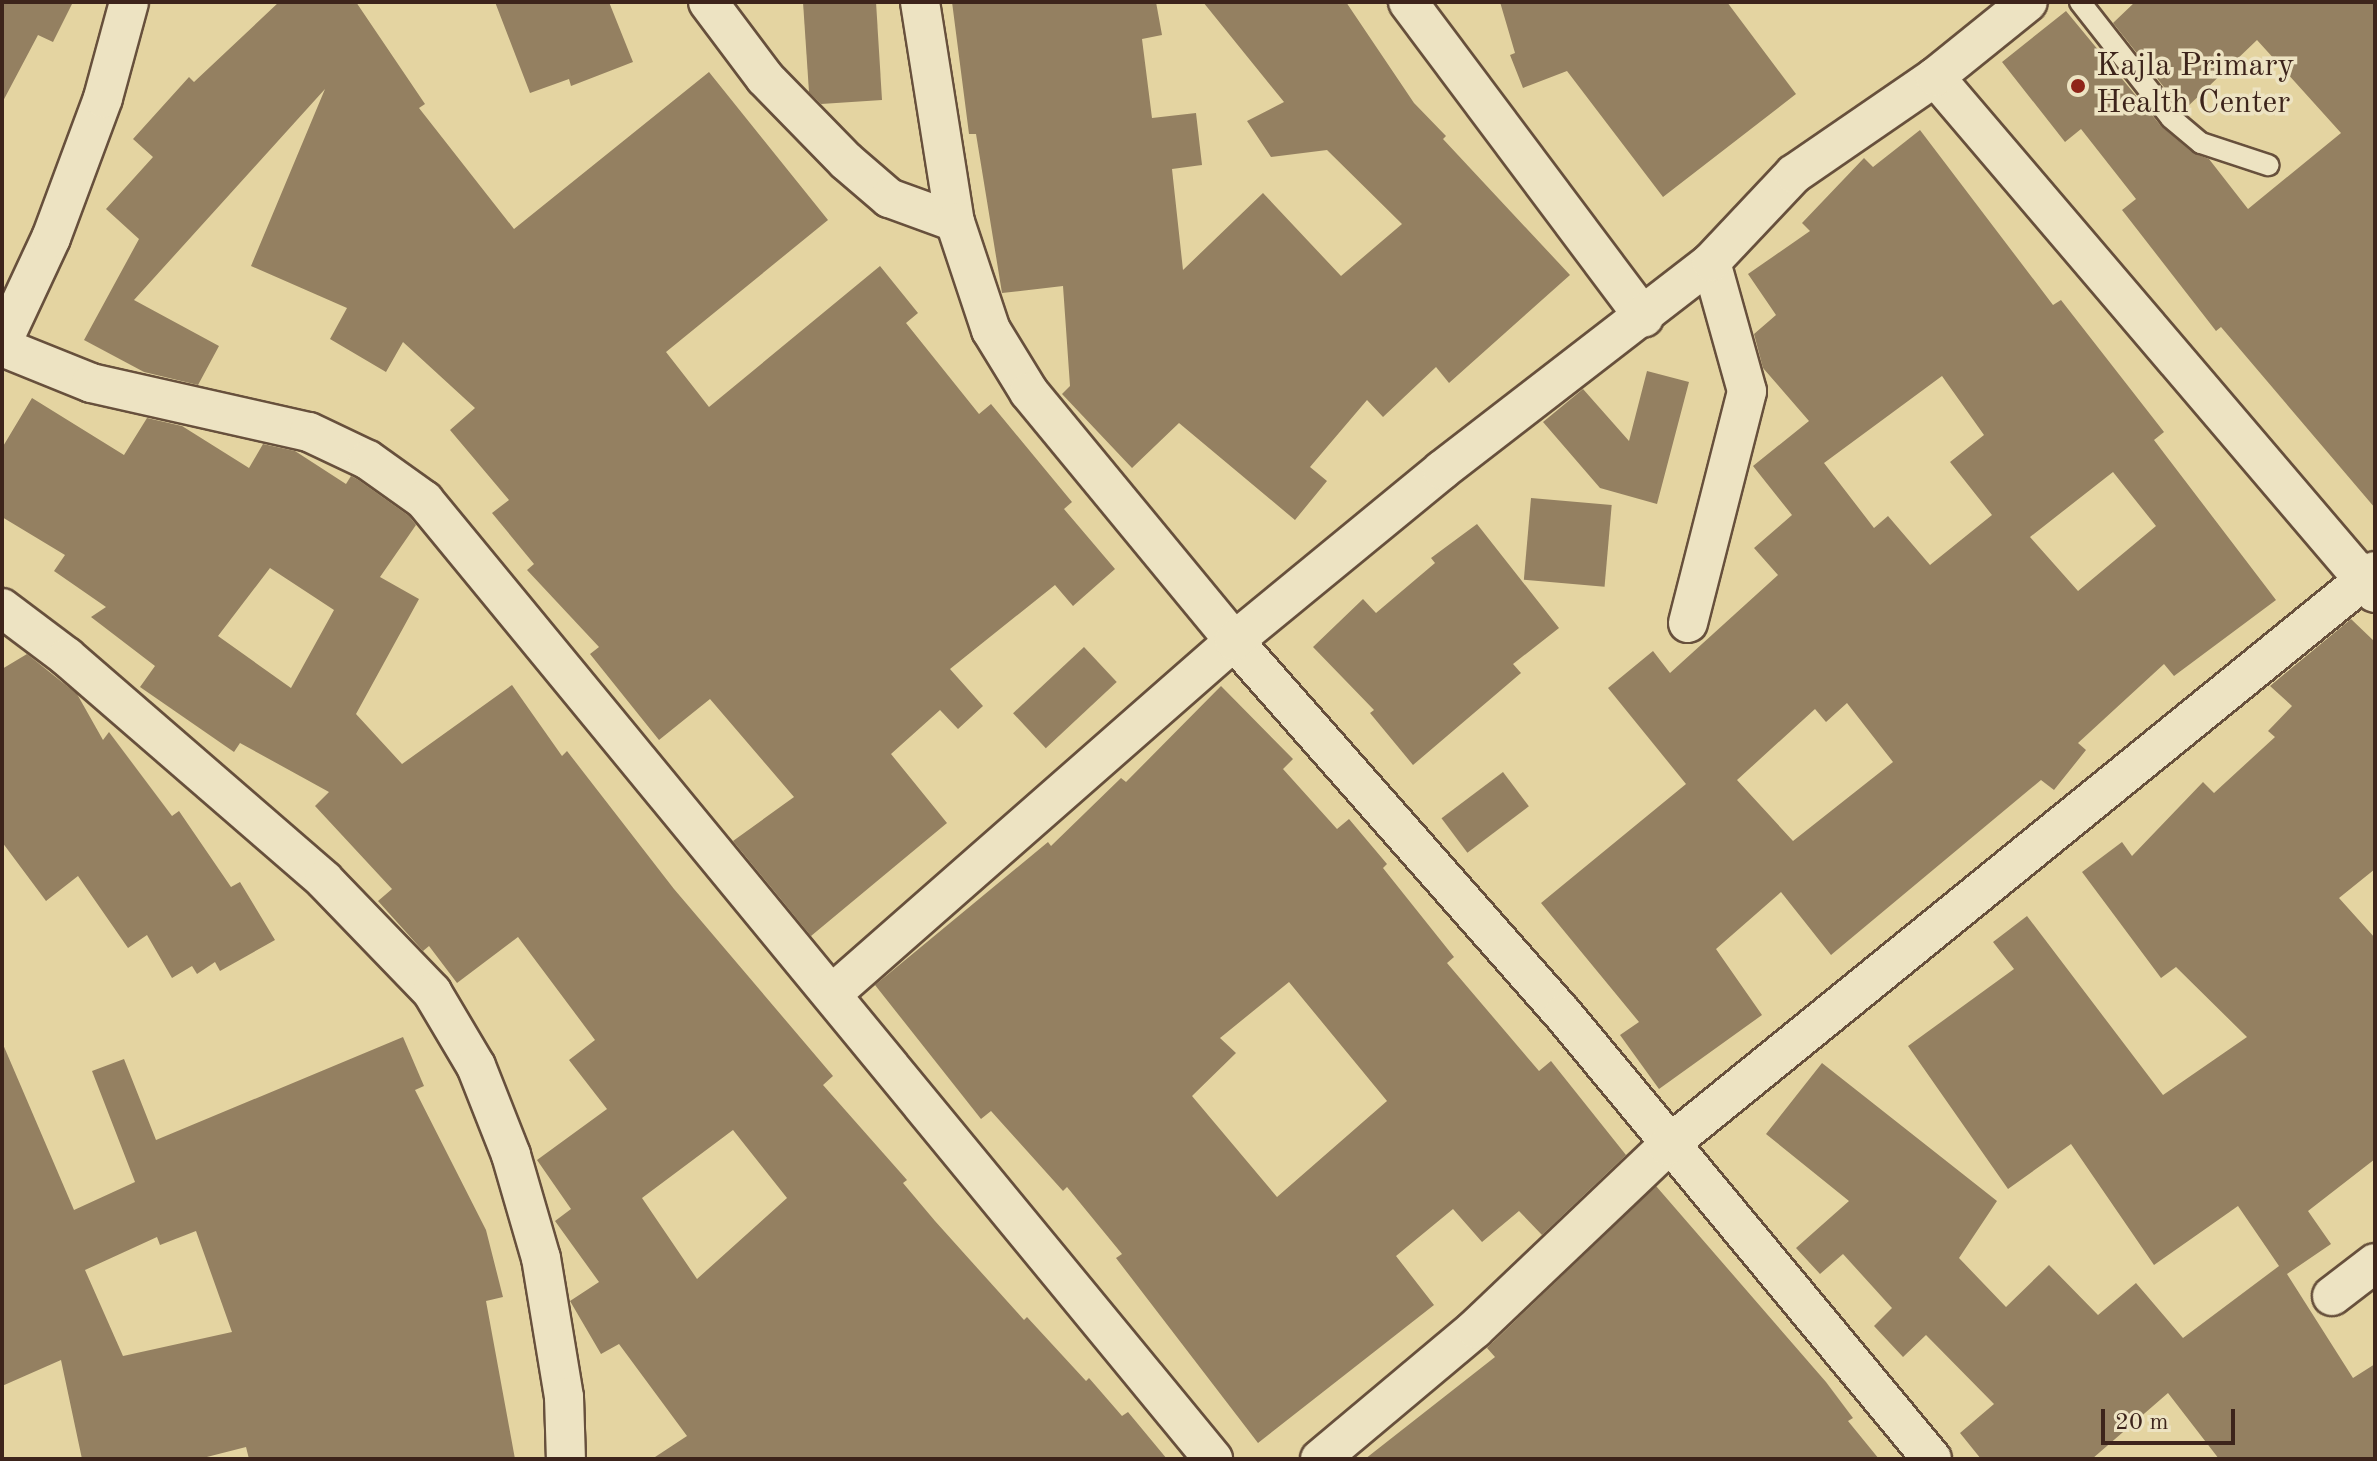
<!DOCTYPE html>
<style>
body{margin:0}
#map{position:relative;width:2377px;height:1461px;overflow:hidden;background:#e4d4a1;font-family:"Old Standard TT",serif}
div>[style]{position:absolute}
.building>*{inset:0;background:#948061;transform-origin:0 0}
.roads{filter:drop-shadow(2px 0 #67503c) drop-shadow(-2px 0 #67503c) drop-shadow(0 2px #67503c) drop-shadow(0 -2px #67503c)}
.lane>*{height:20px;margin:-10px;padding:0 10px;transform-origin:10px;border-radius:10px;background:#ede3c2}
.street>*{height:38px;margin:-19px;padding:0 19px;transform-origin:19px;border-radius:19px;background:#ede3c2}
.dots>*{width:22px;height:22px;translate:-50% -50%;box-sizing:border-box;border:4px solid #ede3c2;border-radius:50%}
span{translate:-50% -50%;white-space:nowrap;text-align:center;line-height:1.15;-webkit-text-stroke:7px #ede3c2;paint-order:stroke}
.poi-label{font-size:32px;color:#3d241b}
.left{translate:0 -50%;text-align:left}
.frame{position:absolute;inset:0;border:4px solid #3d241b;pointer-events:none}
.scale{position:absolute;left:2101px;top:1409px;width:134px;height:36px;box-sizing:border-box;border:4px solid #3d241b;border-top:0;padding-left:10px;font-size:24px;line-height:28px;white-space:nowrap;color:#3d241b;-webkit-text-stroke:6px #ede3c2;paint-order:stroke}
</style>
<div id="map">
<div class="building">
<i style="clip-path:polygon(2px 2px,73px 2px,53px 42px,38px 35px,2px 103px)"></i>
<i style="clip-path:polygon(279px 2px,356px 2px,425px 104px,419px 108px,514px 229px,709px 72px,828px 220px,666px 352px,709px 407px,880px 266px,918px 313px,906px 323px,979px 414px,991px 404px,1072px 502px,1064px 509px,1115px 569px,1073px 606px,1055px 585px,950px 669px,983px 706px,958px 729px,940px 710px,891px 754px,947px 823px,811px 936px,733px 841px,794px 797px,710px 699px,659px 740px,590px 654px,599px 647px,527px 570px,534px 564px,492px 513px,509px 500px,450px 430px,475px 408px,403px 342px,386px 372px,330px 339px,347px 308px,251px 266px,325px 89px,134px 300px,219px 346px,198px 385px,144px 372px,84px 340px,139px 239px,106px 209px,153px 157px,133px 139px,189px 77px,194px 82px)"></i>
<i style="clip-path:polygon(495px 2px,609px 2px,633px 62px,571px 86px,569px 79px,530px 93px)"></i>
<i style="clip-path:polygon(803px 2px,876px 2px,882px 100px,821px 104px,809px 92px)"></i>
<i style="clip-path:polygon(952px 2px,1156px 2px,1162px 35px,1142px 39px,1152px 118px,1196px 113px,1202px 165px,1172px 169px,1183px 270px,1263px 193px,1341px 276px,1402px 224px,1327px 150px,1271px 157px,1247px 121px,1284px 102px,1203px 2px,1346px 2px,1414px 103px,1446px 136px,1443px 139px,1570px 275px,1449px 383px,1436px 367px,1383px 417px,1367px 400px,1310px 467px,1327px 481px,1295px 520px,1179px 423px,1132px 468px,1062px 394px,1070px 386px,1063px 286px,1002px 293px,976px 134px,969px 134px)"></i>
<i style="clip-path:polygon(1500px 2px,1727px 2px,1796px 94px,1663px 197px,1567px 71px,1523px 88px,1510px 55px,1515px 53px)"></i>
<i style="clip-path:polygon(2135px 2px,2375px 2px,2375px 508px,2221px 327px,2216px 331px,2122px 210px,2136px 199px,2081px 129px,2065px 142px,2002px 62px,2066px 11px,2161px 126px,2193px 153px,2209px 159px,2248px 209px,2341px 133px,2257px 40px,2183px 111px,2113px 23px)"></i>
<i style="clip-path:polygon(evenodd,1920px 130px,2053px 305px,2061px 300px,2164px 432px,2154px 440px,2276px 600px,2174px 676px,2164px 664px,2078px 743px,2086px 750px,2054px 790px,2041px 780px,1831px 955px,1781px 892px,1716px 949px,1762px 1015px,1659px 1089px,1620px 1035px,1639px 1022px,1541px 903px,1686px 784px,1608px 688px,1653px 651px,1670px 673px,1778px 575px,1754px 548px,1792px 515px,1753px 466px,1809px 421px,1763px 368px,1754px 334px,1776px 315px,1748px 274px,1810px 231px,1802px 223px,1864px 158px,1873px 167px,1920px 130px,1942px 376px,1984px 435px,1950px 462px,1992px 515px,1930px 565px,1888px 516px,1874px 528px,1824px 463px,1942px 376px,1920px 130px,2113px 472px,2156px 526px,2078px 591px,2030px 537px,2113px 472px,1920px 130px,1847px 703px,1893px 762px,1793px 841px,1737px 780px,1815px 709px,1826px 722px,1847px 703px)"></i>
<i style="clip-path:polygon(1647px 371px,1689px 382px,1657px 504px,1600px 488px,1543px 422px,1583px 389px,1629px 441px)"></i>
<i style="clip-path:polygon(evenodd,32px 398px,124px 455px,147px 418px,182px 426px,249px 468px,263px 444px,295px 451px,346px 484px,351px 476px,357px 479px,409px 516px,416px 525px,380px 577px,419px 599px,356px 714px,402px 764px,512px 685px,562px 756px,567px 751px,674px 889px,833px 1076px,823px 1085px,907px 1180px,903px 1183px,935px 1221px,1024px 1320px,1027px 1317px,1086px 1381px,1089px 1378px,1122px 1416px,1128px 1412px,1167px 1459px,652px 1459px,687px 1436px,619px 1344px,601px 1354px,570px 1301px,599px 1282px,555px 1221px,571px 1209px,537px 1160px,607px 1109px,569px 1060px,595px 1040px,518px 937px,457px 983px,429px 946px,423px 951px,378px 901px,392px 889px,315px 806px,329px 792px,240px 743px,234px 752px,140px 687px,155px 666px,91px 617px,106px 607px,54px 571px,65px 555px,2px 517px,2px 448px,32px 398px,270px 568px,334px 610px,291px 688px,218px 636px,270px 568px,32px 398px,733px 1130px,787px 1198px,697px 1279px,642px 1198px,733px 1130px)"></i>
<i style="left:1531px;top:498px;width:81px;height:82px;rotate:5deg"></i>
<i style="clip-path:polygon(1477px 524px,1559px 628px,1513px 664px,1521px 673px,1413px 765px,1370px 713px,1374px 710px,1313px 647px,1363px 599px,1376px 613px,1435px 563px,1431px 558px)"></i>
<i style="clip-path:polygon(2351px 619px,2375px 642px,2375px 869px,2339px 898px,2375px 938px,2375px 1159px,2308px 1211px,2331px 1244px,2287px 1274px,2353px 1378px,2375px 1364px,2375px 1459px,2219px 1459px,2168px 1393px,2092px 1459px,1981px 1459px,1960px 1433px,1994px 1404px,1926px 1335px,1903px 1357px,1874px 1326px,1892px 1308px,1843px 1254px,1820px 1274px,1796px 1248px,1849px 1201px,1766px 1134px,1822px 1063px,1997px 1201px,1959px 1258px,2006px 1307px,2049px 1265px,2098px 1315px,2136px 1283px,2183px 1338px,2279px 1266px,2238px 1206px,2154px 1265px,2071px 1144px,2008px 1189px,1908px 1046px,2014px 969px,1993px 942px,2027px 916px,2163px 1095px,2247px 1037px,2176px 967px,2161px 978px,2082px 872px,2122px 842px,2132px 856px,2203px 782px,2214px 793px,2275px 737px,2268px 731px,2292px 706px,2270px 686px)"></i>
<i style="left:1084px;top:647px;width:48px;height:97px;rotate:47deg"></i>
<i style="clip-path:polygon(27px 654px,77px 694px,103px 740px,109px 732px,172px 816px,179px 811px,231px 887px,240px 882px,275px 940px,220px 971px,215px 962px,197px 974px,192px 966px,172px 978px,147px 935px,128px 948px,78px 876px,46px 901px,2px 842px,2px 669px)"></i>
<i style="clip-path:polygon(evenodd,1221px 686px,1293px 759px,1283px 769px,1337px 829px,1349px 819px,1387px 864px,1383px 868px,1454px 957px,1447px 963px,1539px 1071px,1551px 1061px,1626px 1155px,1542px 1235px,1519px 1211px,1482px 1242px,1453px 1209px,1396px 1256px,1434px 1305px,1258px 1443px,1116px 1258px,1122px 1254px,1067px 1187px,1063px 1191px,991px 1111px,981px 1119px,875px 985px,1048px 842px,1051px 846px,1121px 778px,1126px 782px,1221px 686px,1289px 982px,1387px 1101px,1277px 1197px,1192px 1096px,1236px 1053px,1220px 1038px,1289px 982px)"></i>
<i style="left:1503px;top:772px;width:43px;height:77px;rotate:53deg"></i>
<i style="clip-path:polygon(evenodd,403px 1037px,424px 1086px,415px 1090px,486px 1230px,503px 1297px,486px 1301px,515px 1459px,249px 1459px,246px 1447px,199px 1459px,82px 1459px,61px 1360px,2px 1386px,2px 1042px,74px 1210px,135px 1182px,92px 1071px,124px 1059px,156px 1140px,403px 1037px,196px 1231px,232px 1332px,123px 1356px,85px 1270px,157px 1237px,160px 1245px,196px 1231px)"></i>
<i style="clip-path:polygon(1656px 1186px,1826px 1382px,1853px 1418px,1848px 1421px,1879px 1459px,1365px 1459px,1495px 1357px,1487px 1348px)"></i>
</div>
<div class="roads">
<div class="lane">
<i style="left:2080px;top:2px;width:147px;rotate:51.9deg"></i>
<i style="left:2171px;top:118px;width:39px;rotate:40deg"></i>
<i style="left:2201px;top:143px;width:71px;rotate:18.2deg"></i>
</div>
<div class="street">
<i style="left:708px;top:2px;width:95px;rotate:53.1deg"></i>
<i style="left:765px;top:78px;width:116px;rotate:45.7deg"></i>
<i style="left:846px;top:161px;width:57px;rotate:40.7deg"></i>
<i style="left:889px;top:198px;width:70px;rotate:20deg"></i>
<i style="left:920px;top:2px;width:223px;rotate:81deg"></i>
<i style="left:955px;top:222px;width:114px;rotate:71.6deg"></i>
<i style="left:991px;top:330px;width:73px;rotate:58.5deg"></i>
<i style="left:1029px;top:392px;width:323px;rotate:50.5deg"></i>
<i style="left:1234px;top:641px;width:497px;rotate:48.6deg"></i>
<i style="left:1563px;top:1014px;width:578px;rotate:50.33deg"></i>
<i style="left:1408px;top:2px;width:394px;rotate:53.2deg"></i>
<i style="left:1935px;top:77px;width:678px;rotate:49.55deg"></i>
<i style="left:2px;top:343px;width:116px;rotate:-65deg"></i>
<i style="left:51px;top:238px;width:149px;rotate:-69.6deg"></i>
<i style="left:103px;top:98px;width:99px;rotate:-74.8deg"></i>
<i style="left:2px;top:347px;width:96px;rotate:22deg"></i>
<i style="left:91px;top:383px;width:223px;rotate:12.7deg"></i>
<i style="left:309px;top:432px;width:65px;rotate:25.4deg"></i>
<i style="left:368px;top:460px;width:69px;rotate:35.5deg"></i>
<i style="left:424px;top:500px;width:1242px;rotate:50.55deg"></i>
<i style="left:2px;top:608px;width:81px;rotate:37deg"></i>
<i style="left:67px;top:657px;width:340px;rotate:40.9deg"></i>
<i style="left:324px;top:880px;width:156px;rotate:46deg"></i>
<i style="left:432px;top:992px;width:86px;rotate:59.3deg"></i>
<i style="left:476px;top:1066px;width:96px;rotate:68.5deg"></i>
<i style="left:511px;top:1155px;width:107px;rotate:73.8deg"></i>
<i style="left:541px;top:1258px;width:141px;rotate:80.6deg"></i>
<i style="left:564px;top:1397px;width:62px;rotate:88.2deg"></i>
<i style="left:1688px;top:623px;width:239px;rotate:-75.7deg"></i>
<i style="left:1747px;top:391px;width:134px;rotate:-105.6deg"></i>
<i style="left:833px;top:993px;width:534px;rotate:-41.28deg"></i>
<i style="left:1234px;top:641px;width:269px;rotate:-39.4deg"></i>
<i style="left:1442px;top:470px;width:340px;rotate:-37.7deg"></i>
<i style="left:1711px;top:262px;width:121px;rotate:-46.7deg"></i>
<i style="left:1794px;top:174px;width:171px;rotate:-34.5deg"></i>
<i style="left:1935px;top:77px;width:119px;rotate:-38.9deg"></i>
<i style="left:2332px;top:1296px;width:54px;rotate:-37.5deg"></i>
<i style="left:1320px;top:1459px;width:202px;rotate:-40deg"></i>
<i style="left:1475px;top:1329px;width:265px;rotate:-43.6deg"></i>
<i style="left:1667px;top:1146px;width:912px;rotate:-39.08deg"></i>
</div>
</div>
<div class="dots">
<i style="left:2078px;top:86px;background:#8f2418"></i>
</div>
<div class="poi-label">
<span class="left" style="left:2096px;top:86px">Kajla Primary<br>Health Center</span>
</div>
<div class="frame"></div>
<div class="scale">20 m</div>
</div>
